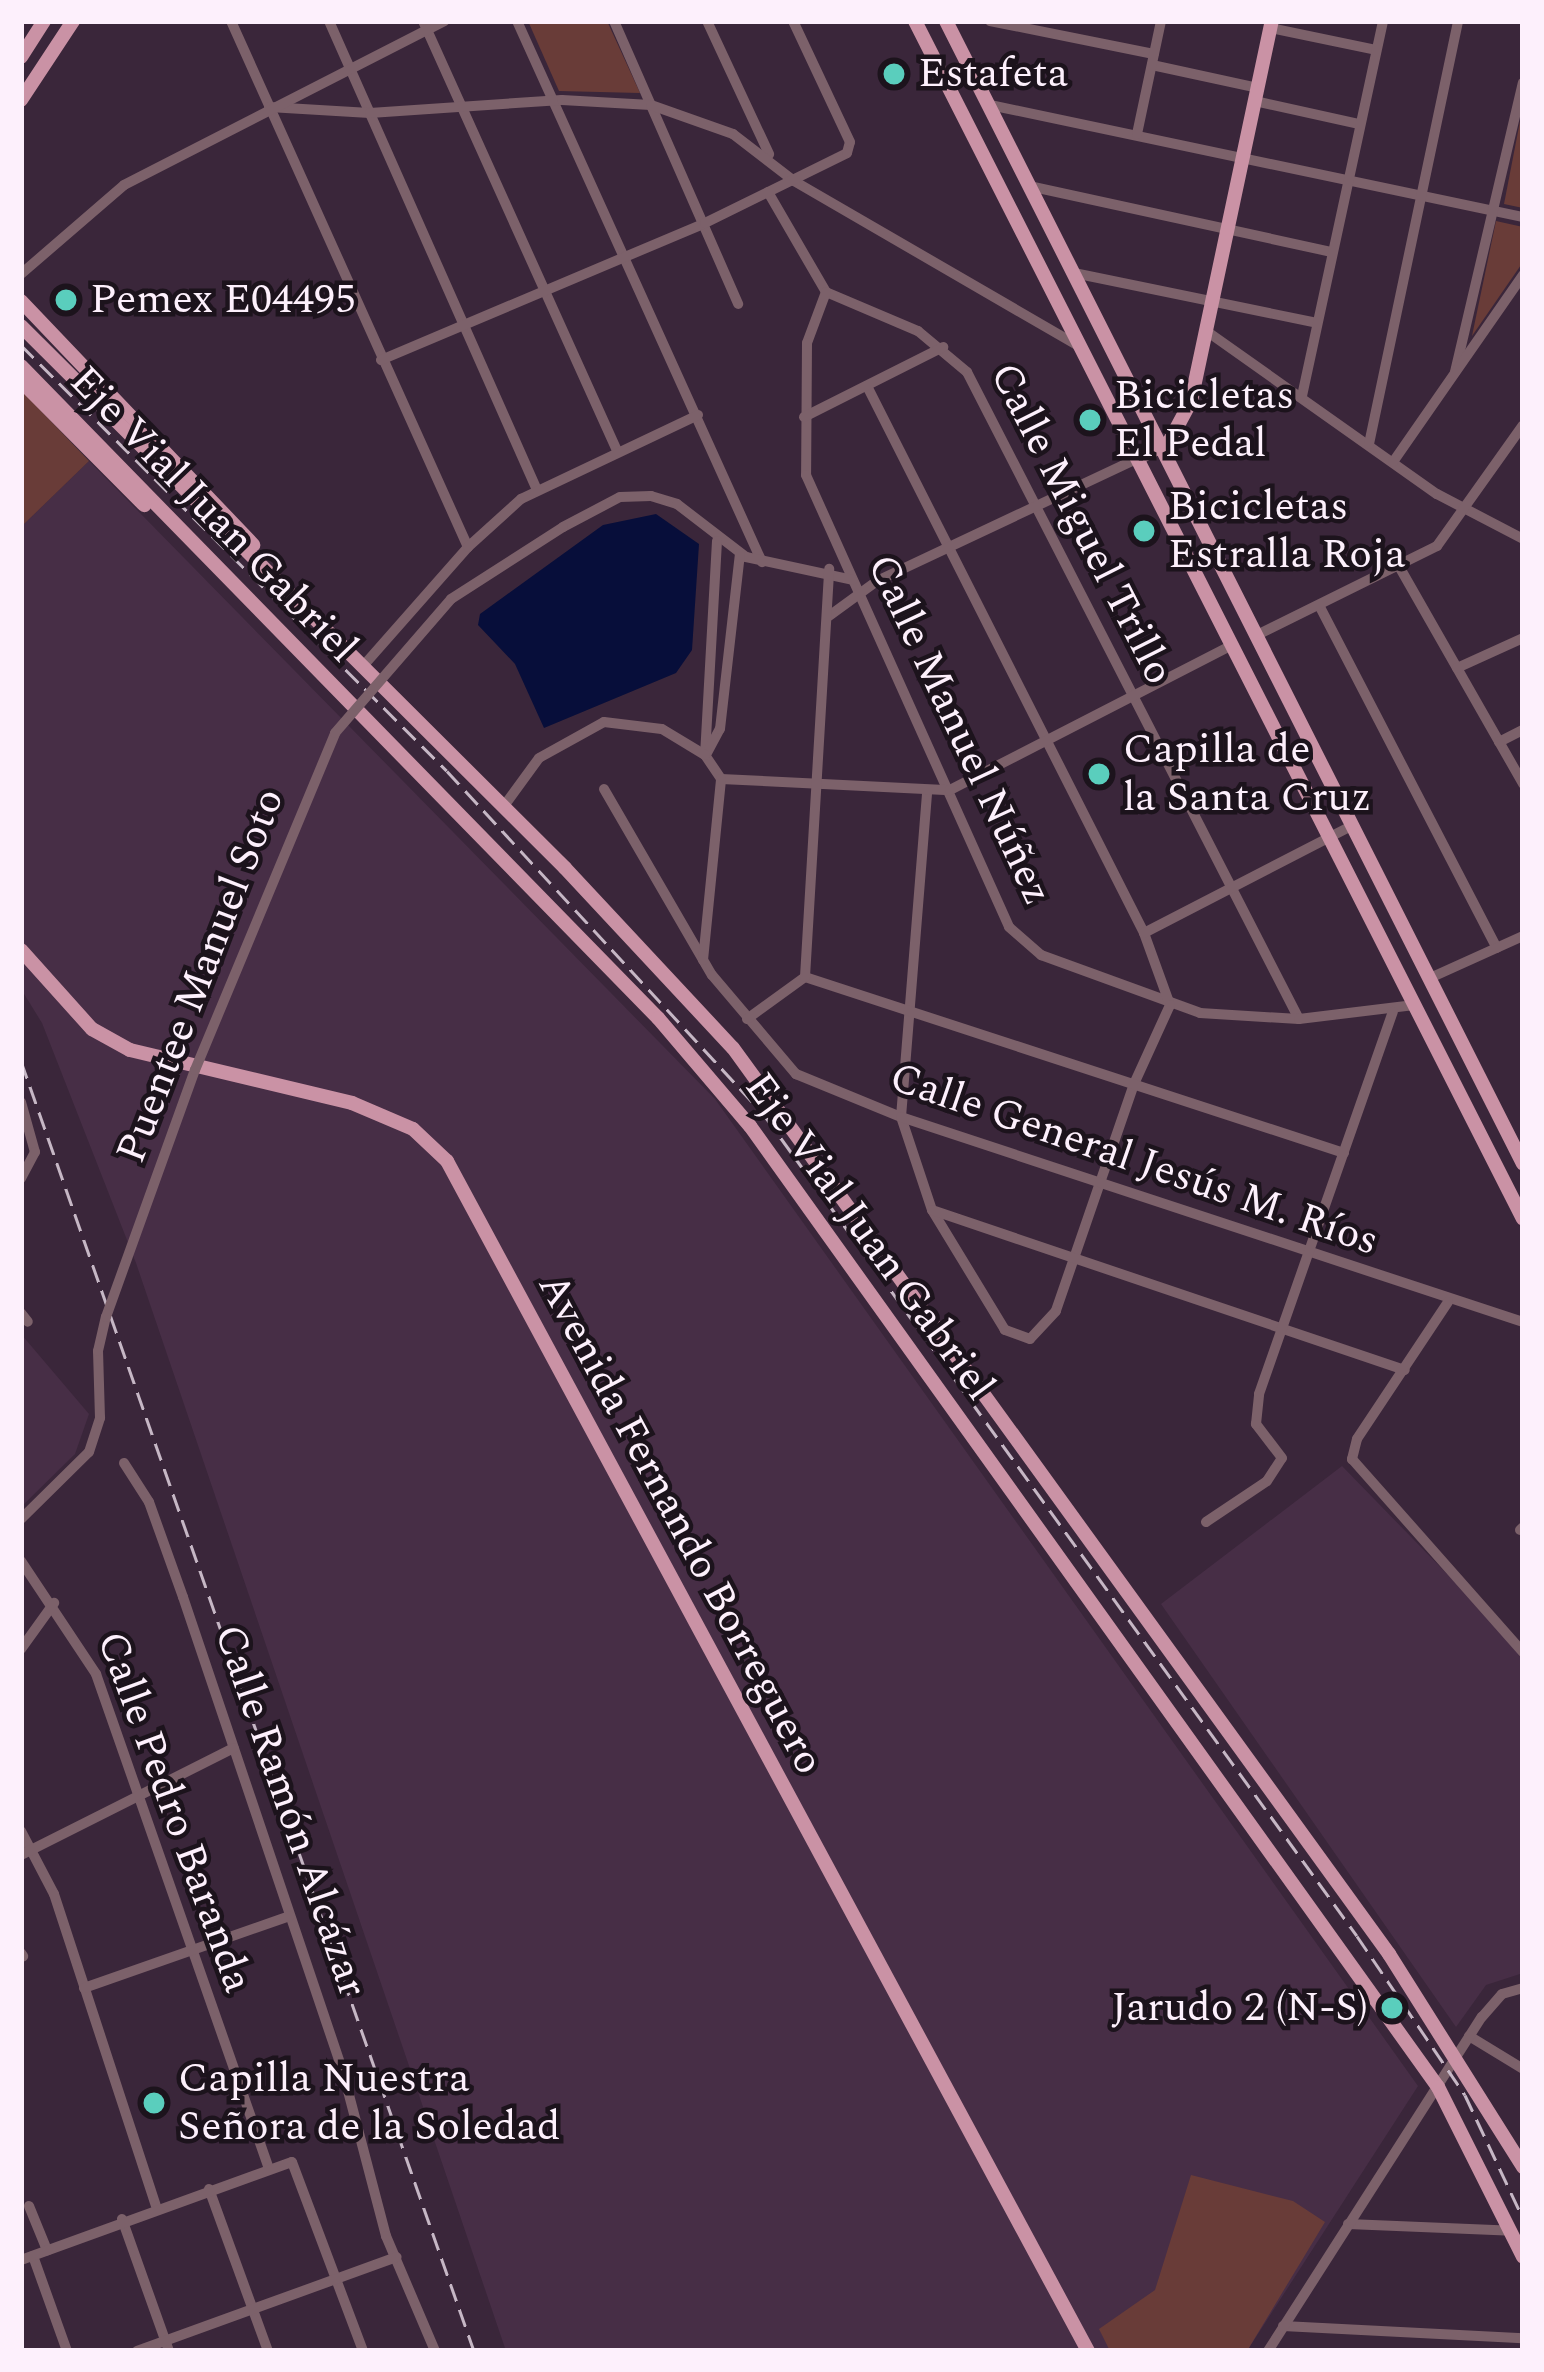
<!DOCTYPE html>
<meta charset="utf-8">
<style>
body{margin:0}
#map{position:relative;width:1544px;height:2372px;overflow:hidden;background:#3a263a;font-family:Spectral,serif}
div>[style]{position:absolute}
.built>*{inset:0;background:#472e46}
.green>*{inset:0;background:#693c38}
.water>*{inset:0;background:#070e3a}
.minor>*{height:10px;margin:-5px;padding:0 5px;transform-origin:5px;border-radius:5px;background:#7c616a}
.major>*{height:14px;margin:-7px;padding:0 7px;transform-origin:7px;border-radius:7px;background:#ca92a5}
.rail>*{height:3px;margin-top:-1.5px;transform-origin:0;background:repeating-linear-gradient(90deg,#c6b7c5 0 18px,transparent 0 27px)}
.minor-bridge>*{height:10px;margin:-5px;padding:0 5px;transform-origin:5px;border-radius:5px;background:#7c616a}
.dots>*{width:33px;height:33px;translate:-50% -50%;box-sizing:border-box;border:6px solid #1c131c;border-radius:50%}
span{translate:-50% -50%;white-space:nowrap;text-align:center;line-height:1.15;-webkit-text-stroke:9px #1c131c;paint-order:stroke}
.poi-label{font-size:42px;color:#fdf0fc}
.left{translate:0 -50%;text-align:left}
.right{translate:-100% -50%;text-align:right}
.street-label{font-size:42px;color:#fdf0fc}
.frame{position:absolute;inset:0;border:24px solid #fdf0fc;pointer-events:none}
</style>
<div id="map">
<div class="built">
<i style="clip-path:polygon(89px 461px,715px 1099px,1418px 2086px,1247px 2351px,506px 2351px,136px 1263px,42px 1023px,21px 989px,21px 527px)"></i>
<i style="clip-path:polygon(21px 1334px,89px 1414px,75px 1454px,21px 1507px)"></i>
<i style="clip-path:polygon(1342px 1466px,1523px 1652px,1523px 1973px,1486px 1985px,1456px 2027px,1161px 1604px)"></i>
</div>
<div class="green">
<i style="clip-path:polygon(528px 21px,607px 21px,640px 93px,559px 91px)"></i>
<i style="clip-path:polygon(1523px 106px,1523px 208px,1504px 204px)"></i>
<i style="clip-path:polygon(1496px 221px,1523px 227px,1523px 262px,1472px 336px)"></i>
<i style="clip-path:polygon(21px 390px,89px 461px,21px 527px)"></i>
<i style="clip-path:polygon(1191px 2175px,1293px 2201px,1325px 2222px,1247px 2351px,1110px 2351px,1099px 2329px,1155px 2290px)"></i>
</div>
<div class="water">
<i style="clip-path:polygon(656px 514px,699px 544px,692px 650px,676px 673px,544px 728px,515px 664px,478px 625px,480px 614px,603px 525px)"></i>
</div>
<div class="minor">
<i style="left:231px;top:21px;width:577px;rotate:65.75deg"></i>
<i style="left:329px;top:21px;width:513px;rotate:66.08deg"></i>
<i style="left:423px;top:21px;width:471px;rotate:65.7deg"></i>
<i style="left:517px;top:21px;width:594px;rotate:65.64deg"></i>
<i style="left:614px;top:21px;width:309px;rotate:66.3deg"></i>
<i style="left:707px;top:21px;width:147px;rotate:65deg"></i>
<i style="left:990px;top:21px;width:167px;rotate:11.4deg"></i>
<i style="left:1270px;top:28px;width:108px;rotate:11.7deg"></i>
<i style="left:1152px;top:65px;width:108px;rotate:12.2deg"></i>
<i style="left:1255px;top:101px;width:107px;rotate:12.5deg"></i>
<i style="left:990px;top:105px;width:545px;rotate:11.87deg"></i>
<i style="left:269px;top:107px;width:101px;rotate:3.4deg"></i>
<i style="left:370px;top:113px;width:192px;rotate:-3.9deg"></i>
<i style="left:562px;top:100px;width:89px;rotate:3.2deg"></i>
<i style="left:651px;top:105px;width:87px;rotate:19.5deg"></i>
<i style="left:733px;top:134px;width:77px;rotate:37.6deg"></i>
<i style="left:794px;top:181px;width:329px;rotate:30.1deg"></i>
<i style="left:1137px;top:134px;width:116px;rotate:-78deg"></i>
<i style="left:1029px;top:186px;width:310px;rotate:12.3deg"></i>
<i style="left:768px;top:192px;width:116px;rotate:59.9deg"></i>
<i style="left:826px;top:292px;width:100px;rotate:23deg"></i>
<i style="left:918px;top:331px;width:64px;rotate:39.9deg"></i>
<i style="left:967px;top:372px;width:727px;rotate:62.84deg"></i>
<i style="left:1074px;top:273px;width:248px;rotate:11.6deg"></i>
<i style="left:21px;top:274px;width:136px;rotate:-40.8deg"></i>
<i style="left:124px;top:185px;width:360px;rotate:-27.1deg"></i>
<i style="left:826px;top:292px;width:54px;rotate:110.4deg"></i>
<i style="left:807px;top:343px;width:132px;rotate:90.4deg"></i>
<i style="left:806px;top:475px;width:495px;rotate:65.8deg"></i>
<i style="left:1009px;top:927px;width:43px;rotate:41.2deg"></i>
<i style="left:1041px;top:955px;width:169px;rotate:20deg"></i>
<i style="left:1200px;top:1013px;width:99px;rotate:3.5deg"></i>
<i style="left:1299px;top:1019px;width:116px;rotate:-6.9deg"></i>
<i style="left:1205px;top:330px;width:284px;rotate:35.3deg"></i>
<i style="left:1437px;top:494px;width:97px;rotate:27.6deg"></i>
<i style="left:381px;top:360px;width:352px;rotate:-22.9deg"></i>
<i style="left:705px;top:223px;width:158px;rotate:-26.2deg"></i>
<i style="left:847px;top:153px;width:11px;rotate:-75deg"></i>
<i style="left:850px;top:142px;width:134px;rotate:-115.2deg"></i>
<i style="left:1455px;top:372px;width:297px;rotate:-76.8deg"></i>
<i style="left:867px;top:386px;width:613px;rotate:63.14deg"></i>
<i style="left:1144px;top:933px;width:77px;rotate:70.1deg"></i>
<i style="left:1170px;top:1005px;width:87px;rotate:114.5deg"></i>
<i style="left:1134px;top:1084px;width:240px;rotate:109deg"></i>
<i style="left:1056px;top:1311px;width:38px;rotate:133deg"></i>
<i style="left:1030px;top:1339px;width:27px;rotate:-160deg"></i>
<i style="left:1005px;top:1330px;width:140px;rotate:-121.3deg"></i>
<i style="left:932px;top:1210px;width:98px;rotate:-108.4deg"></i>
<i style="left:901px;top:1117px;width:325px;rotate:-85.4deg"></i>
<i style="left:1302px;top:396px;width:384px;rotate:-77.8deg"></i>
<i style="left:804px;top:417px;width:156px;rotate:-26.7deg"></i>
<i style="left:1369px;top:444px;width:432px;rotate:-78.1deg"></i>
<i style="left:1393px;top:462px;width:228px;rotate:-55.2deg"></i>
<i style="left:563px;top:527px;width:64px;rotate:-27.8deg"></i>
<i style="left:620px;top:497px;width:31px;rotate:-2deg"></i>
<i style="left:651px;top:496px;width:27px;rotate:17deg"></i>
<i style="left:677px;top:504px;width:87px;rotate:37.5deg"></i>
<i style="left:746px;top:557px;width:109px;rotate:12.1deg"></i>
<i style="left:717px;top:541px;width:214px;rotate:93.2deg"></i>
<i style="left:705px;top:755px;width:29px;rotate:56deg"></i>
<i style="left:1400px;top:568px;width:249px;rotate:60.3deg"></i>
<i style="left:1320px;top:607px;width:384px;rotate:62.6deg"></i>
<i style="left:829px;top:616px;width:59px;rotate:-36.1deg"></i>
<i style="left:877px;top:581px;width:289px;rotate:-25.2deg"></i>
<i style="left:1255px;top:636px;width:203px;rotate:-26.3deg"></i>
<i style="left:1437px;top:546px;width:148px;rotate:-54.6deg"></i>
<i style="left:364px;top:665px;width:157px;rotate:-48.6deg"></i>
<i style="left:468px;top:547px;width:72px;rotate:-42.2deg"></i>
<i style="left:521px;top:499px;width:196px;rotate:-25.4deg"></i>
<i style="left:1457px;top:668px;width:72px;rotate:-24.4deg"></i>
<i style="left:1499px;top:742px;width:27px;rotate:-27deg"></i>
<i style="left:707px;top:753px;width:27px;rotate:-62deg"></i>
<i style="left:720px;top:729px;width:176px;rotate:-83.5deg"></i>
<i style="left:721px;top:779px;width:229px;rotate:2.8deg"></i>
<i style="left:950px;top:790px;width:317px;rotate:-27.2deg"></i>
<i style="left:604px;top:789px;width:215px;rotate:59.9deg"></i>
<i style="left:712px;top:975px;width:130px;rotate:49.7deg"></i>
<i style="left:796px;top:1074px;width:113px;rotate:22.3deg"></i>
<i style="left:901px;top:1117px;width:655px;rotate:18.24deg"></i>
<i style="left:504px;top:806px;width:59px;rotate:-53.9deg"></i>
<i style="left:539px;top:758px;width:74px;rotate:-29deg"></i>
<i style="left:604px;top:722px;width:58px;rotate:6.9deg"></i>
<i style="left:662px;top:729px;width:50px;rotate:31.2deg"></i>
<i style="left:1144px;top:933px;width:233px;rotate:-27.3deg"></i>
<i style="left:703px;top:960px;width:182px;rotate:-84.3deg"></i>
<i style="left:805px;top:977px;width:567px;rotate:18.08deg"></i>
<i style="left:1430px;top:978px;width:102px;rotate:-24.3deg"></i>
<i style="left:747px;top:1019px;width:72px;rotate:-35.9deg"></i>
<i style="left:805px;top:977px;width:409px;rotate:-86.6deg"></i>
<i style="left:21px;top:1102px;width:52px;rotate:74.4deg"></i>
<i style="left:35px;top:1152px;width:30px;rotate:118deg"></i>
<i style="left:932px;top:1210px;width:499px;rotate:18.7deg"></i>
<i style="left:1448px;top:1302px;width:164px;rotate:123.6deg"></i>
<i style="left:1357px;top:1439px;width:21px;rotate:104deg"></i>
<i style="left:1352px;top:1459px;width:258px;rotate:48.5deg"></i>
<i style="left:21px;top:1313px;width:11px;rotate:52deg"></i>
<i style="left:124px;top:1463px;width:46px;rotate:57.3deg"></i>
<i style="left:149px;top:1502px;width:101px;rotate:70.3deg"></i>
<i style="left:183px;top:1597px;width:501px;rotate:71.38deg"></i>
<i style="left:343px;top:2072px;width:170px;rotate:75.3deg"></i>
<i style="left:386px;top:2236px;width:125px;rotate:66.9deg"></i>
<i style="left:1206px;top:1522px;width:73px;rotate:-33.9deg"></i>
<i style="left:1267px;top:1481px;width:27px;rotate:-57deg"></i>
<i style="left:1282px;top:1458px;width:43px;rotate:-127.4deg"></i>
<i style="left:1256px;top:1424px;width:30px;rotate:-84deg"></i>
<i style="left:1259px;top:1394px;width:405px;rotate:-70.7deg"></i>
<i style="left:1520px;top:1530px;width:4px;rotate:-45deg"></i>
<i style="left:21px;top:1561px;width:136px;rotate:56.4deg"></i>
<i style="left:96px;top:1674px;width:521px;rotate:70.73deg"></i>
<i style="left:21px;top:1649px;width:57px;rotate:-54.3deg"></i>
<i style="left:21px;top:1831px;width:71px;rotate:62.4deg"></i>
<i style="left:54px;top:1894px;width:328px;rotate:71.9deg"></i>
<i style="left:21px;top:1855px;width:238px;rotate:-26.7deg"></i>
<i style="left:21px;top:1953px;width:4px;rotate:56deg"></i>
<i style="left:84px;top:1988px;width:218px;rotate:-19.3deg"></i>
<i style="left:1469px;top:2036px;width:63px;rotate:31.4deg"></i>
<i style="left:209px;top:2189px;width:172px;rotate:70deg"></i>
<i style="left:29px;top:2206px;width:48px;rotate:67.8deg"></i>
<i style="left:122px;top:2219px;width:140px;rotate:70.4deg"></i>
<i style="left:1348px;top:2224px;width:164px;rotate:2.4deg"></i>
<i style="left:33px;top:2256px;width:101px;rotate:70.3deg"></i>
<i style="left:21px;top:2260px;width:288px;rotate:-19.9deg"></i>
<i style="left:292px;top:2162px;width:202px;rotate:69.4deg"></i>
<i style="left:1283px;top:2326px;width:240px;rotate:2.9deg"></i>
<i style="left:137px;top:2351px;width:276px;rotate:-19.9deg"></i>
<i style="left:1268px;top:2351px;width:397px;rotate:-57.4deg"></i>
<i style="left:1482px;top:2017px;width:30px;rotate:-49deg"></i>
<i style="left:1502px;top:1994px;width:22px;rotate:-16deg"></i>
</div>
<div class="major">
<i style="left:915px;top:21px;width:1343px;rotate:63.09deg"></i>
<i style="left:946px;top:21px;width:1280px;rotate:63.21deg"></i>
<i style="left:21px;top:57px;width:43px;rotate:-57.4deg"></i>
<i style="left:21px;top:100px;width:95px;rotate:-56.6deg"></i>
<i style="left:21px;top:301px;width:337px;rotate:46.4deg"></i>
<i style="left:21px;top:326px;width:768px;rotate:44.89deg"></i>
<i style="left:565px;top:868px;width:246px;rotate:47deg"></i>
<i style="left:733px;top:1048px;width:1119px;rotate:54.09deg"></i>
<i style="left:1389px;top:1954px;width:252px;rotate:57.8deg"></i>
<i style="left:21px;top:366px;width:912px;rotate:45.67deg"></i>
<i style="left:658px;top:1018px;width:142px;rotate:49.6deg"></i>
<i style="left:750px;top:1126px;width:1182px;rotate:54.4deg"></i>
<i style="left:1438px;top:2087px;width:190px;rotate:63.4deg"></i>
<i style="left:21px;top:381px;width:175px;rotate:45.2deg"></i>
<i style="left:1138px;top:458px;width:35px;rotate:-27deg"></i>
<i style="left:1169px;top:442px;width:47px;rotate:-61.8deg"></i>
<i style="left:1191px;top:401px;width:389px;rotate:-78deg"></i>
<i style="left:21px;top:950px;width:106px;rotate:48.1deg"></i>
<i style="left:92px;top:1029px;width:43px;rotate:28.9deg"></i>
<i style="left:130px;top:1050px;width:228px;rotate:13.4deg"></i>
<i style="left:352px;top:1103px;width:66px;rotate:23.1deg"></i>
<i style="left:413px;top:1129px;width:47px;rotate:43.3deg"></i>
<i style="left:447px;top:1161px;width:1352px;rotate:61.69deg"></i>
</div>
<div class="rail">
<i style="left:21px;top:345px;width:602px;rotate:45deg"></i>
<i style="left:447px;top:771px;width:469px;rotate:47.3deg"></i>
<i style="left:765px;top:1116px;width:1011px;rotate:54.17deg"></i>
<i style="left:1357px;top:1936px;width:192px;rotate:55.8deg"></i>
<i style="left:1465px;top:2095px;width:136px;rotate:64.8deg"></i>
<i style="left:21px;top:1061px;width:1367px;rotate:70.65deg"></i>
</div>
<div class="minor-bridge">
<i style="left:21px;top:1519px;width:95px;rotate:-44.6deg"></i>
<i style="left:89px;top:1452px;width:36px;rotate:-72deg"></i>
<i style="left:100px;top:1418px;width:67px;rotate:-91.7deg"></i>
<i style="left:98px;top:1351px;width:35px;rotate:-77deg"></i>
<i style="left:106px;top:1317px;width:263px;rotate:-70.2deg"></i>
<i style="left:195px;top:1070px;width:365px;rotate:-67.4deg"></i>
<i style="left:335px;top:733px;width:177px;rotate:-49.1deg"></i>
<i style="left:451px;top:599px;width:133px;rotate:-32.7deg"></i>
</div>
<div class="dots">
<i style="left:894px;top:74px;background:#5acebd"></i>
<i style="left:66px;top:300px;background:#5acebd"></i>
<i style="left:1090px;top:420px;background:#5acebd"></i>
<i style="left:1144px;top:531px;background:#5acebd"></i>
<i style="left:1099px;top:774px;background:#5acebd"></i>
<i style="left:1392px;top:2008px;background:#5acebd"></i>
<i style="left:154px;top:2103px;background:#5acebd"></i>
</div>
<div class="poi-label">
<span class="left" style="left:918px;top:74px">Estafeta</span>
<span class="left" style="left:90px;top:300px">Pemex E04495</span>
<span class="left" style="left:1114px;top:420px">Bicicletas<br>El Pedal</span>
<span class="left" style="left:1168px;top:531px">Bicicletas<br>Estralla Roja</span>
<span class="left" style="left:1123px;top:774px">Capilla de<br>la Santa Cruz</span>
<span class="right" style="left:1368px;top:2008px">Jarudo 2 (N-S)</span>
<span class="left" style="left:178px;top:2103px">Capilla Nuestra<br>Señora de la Soledad</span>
</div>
<div class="street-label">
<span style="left:213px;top:515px;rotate:46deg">Eje Vial Juan Gabriel</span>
<span style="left:1081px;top:524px;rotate:63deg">Calle Miguel Trillo</span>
<span style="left:959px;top:730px;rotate:65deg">Calle Manuel Núñez</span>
<span style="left:201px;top:976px;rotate:-69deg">Puentee Manuel Soto</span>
<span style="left:1134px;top:1160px;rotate:19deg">Calle General Jesús M. Ríos</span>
<span style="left:869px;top:1237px;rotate:54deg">Eje Vial Juan Gabriel</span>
<span style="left:680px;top:1524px;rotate:62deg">Avenida Fernando Borreguero</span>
<span style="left:290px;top:1811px;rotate:71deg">Calle Ramón Alcázar</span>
<span style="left:174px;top:1812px;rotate:70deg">Calle Pedro Baranda</span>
</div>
<div class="frame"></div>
</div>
